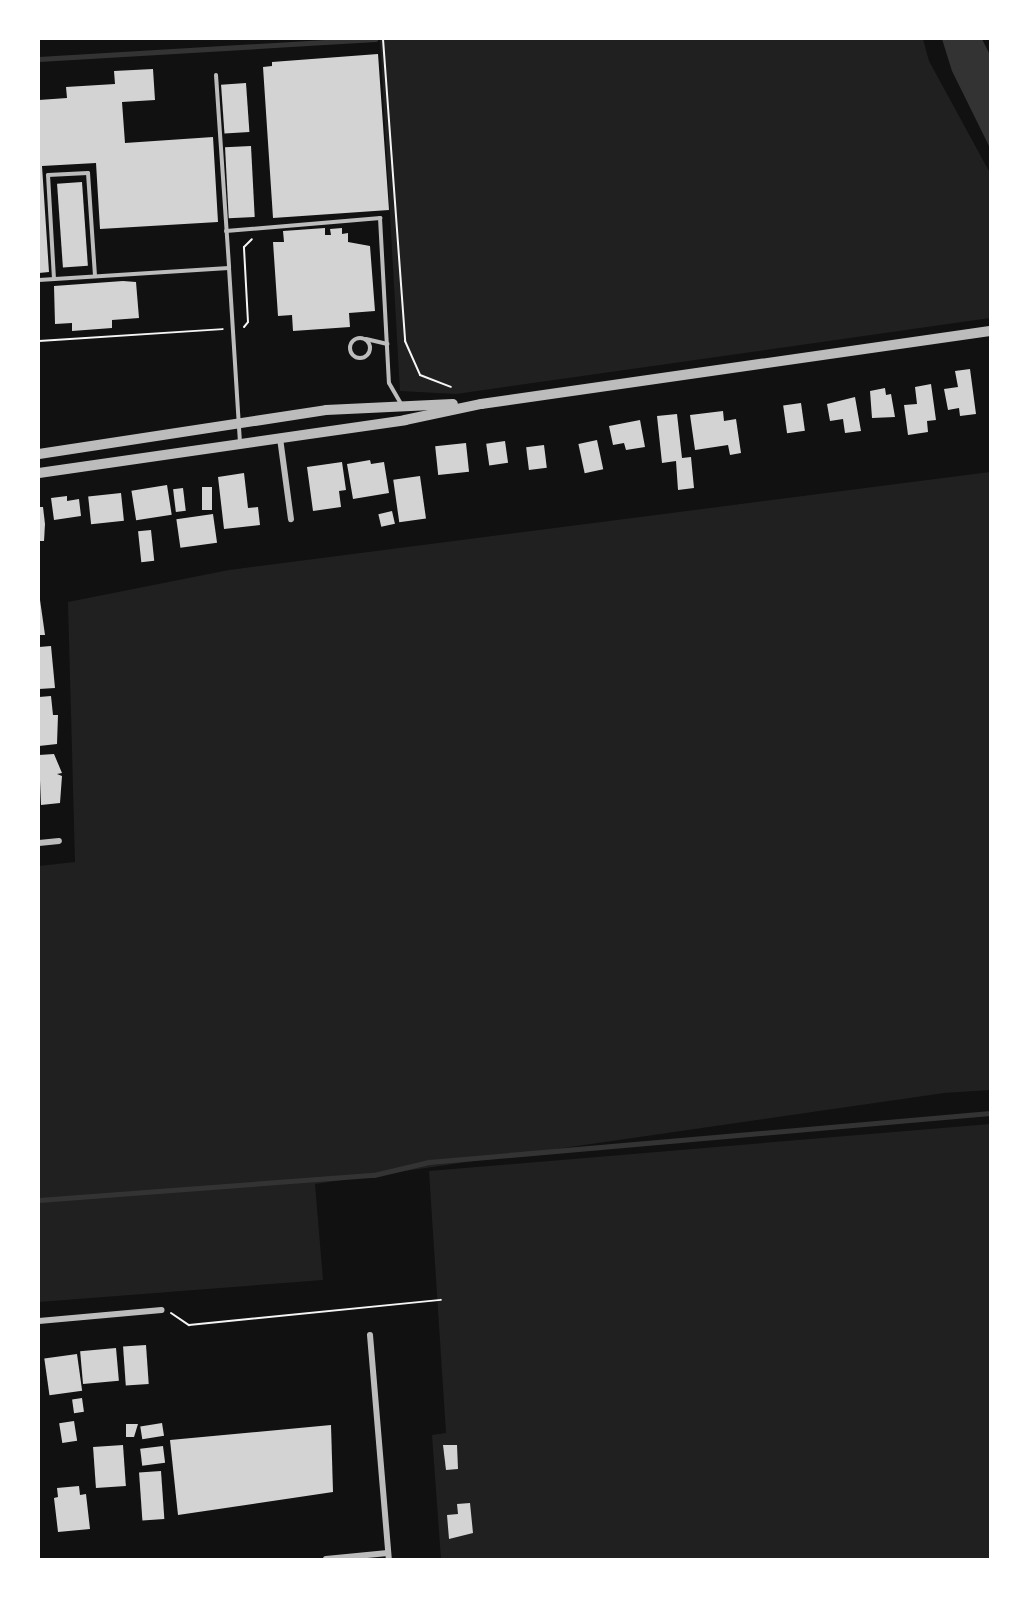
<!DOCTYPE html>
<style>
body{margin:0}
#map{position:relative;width:1029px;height:1598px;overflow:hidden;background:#111;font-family:"PT Sans Narrow",sans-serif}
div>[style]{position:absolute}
.green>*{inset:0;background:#202020}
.water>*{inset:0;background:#333}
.stream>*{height:4.5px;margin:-2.25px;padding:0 2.25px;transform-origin:2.25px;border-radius:2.25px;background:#333}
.building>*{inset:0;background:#d3d3d3;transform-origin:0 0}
.path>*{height:2px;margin:-1px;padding:0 1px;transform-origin:1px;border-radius:1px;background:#f5f5f5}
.service>*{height:4px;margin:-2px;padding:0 2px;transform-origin:2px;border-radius:2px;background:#bcbcbc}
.service>.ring{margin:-2px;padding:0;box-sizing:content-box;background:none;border:4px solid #bcbcbc;border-radius:50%}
.minor>*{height:6px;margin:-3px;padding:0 3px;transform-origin:3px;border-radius:3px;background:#bcbcbc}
.tertiary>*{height:10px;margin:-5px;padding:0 5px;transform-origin:5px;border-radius:5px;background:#bcbcbc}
span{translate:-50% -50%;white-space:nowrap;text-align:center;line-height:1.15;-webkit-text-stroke:4.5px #fff;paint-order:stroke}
.frame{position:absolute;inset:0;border:40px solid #fff;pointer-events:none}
</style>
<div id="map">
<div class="green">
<i style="clip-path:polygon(380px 39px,923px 39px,929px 61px,990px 173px,990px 318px,456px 394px,400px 391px)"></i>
<i style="clip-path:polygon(990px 472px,990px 1090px,944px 1093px,315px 1184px,323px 1280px,39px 1302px,39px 866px,75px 862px,68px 602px,229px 570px)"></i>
<i style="clip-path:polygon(990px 1124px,990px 1559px,441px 1559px,432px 1435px,446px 1433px,429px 1171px)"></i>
</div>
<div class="water">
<i style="clip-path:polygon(942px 39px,982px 39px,990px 55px,990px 148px,952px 71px)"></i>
</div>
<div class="stream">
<i style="left:39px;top:59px;width:337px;rotate:-3.4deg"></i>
<i style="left:39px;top:1200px;width:336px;rotate:-4.3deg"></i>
<i style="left:374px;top:1175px;width:57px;rotate:-13.3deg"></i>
<i style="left:429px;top:1162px;width:563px;rotate:-4.99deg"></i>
</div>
<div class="building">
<i style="clip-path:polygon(378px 54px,389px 210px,273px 218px,263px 67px,272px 66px,272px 62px)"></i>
<i style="clip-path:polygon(153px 69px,155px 100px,122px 102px,125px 143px,213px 137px,218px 222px,100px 229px,96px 163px,42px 166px,49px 272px,39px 273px,39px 100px,67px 98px,66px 87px,115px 84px,114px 71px)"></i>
<i style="left:246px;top:83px;width:49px;height:25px;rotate:86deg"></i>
<i style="left:251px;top:146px;width:71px;height:26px;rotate:87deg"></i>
<i style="left:82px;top:182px;width:84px;height:25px;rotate:86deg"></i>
<i style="clip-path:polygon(325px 228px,325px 235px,331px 235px,330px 229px,342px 228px,342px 234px,348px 233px,348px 242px,370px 246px,375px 311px,349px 313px,350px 327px,293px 331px,292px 315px,278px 316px,273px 242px,284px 242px,283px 231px)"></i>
<i style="clip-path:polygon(123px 281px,136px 282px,139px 318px,112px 320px,112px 328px,72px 331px,72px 323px,55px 324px,54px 286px)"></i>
<i style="clip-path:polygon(970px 369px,976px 414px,960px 416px,959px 408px,948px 410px,944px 389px,958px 387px,955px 371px)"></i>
<i style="clip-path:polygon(931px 384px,936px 420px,927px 421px,928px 432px,908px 435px,904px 405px,917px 404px,915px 387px)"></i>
<i style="clip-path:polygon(885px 388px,886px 395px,891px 394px,895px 417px,872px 418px,870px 391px)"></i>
<i style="clip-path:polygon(855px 397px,861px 431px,845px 433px,843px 419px,830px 421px,827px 404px)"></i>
<i style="left:801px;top:403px;width:28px;height:18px;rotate:82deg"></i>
<i style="clip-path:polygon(723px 411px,724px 421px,736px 419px,741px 453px,730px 455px,728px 445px,695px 450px,690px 415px)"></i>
<i style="clip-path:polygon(677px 414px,682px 458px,691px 457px,694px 488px,678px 490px,676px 461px,662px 463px,657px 416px)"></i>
<i style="clip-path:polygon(640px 420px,645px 447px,626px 450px,624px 443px,613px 445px,609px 426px)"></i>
<i style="left:597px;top:440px;width:30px;height:19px;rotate:78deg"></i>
<i style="left:505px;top:441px;width:22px;height:19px;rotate:82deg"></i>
<i style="left:466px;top:443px;width:29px;height:31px;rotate:84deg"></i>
<i style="left:544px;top:445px;width:23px;height:18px;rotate:83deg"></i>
<i style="clip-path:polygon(370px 460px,371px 464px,384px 462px,389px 493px,353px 499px,347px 464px)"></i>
<i style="clip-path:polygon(342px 462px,346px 490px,339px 491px,341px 507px,313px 511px,307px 467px)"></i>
<i style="clip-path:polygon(244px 473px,248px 508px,258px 507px,260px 525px,224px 529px,218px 477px)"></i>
<i style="left:420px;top:476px;width:43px;height:27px;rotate:82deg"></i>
<i style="left:167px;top:485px;width:30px;height:36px;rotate:81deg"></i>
<i style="left:202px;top:487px;width:10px;height:23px"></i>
<i style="left:183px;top:488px;width:23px;height:10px;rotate:83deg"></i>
<i style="left:121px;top:493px;width:28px;height:33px;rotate:84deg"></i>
<i style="clip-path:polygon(67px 496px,67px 501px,79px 499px,81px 516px,54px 520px,51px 498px)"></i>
<i style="clip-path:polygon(39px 507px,43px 507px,45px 524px,44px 541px,39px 541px)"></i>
<i style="left:392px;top:511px;width:13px;height:14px;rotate:77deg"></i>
<i style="left:213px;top:514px;width:29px;height:37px;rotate:82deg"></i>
<i style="left:151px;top:530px;width:31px;height:13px;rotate:84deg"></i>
<i style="clip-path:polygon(39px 593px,45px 635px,39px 635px)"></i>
<i style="clip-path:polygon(51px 646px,55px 688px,39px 689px,39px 647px)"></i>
<i style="clip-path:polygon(51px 696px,53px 715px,58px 715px,57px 744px,39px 746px,39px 697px)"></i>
<i style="clip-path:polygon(54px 754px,62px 773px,57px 774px,62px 776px,60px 803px,41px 805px,39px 755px)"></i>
<i style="left:146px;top:1345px;width:39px;height:23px;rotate:86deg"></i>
<i style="left:116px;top:1348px;width:33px;height:36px;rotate:85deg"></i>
<i style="left:77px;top:1354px;width:37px;height:33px;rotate:82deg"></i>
<i style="left:82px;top:1398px;width:14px;height:10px;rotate:82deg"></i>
<i style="left:74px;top:1421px;width:20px;height:15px;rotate:81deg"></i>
<i style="left:162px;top:1423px;width:13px;height:22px;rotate:81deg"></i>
<i style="clip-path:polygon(126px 1424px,138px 1424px,134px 1437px,126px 1437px)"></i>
<i style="clip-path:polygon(331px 1425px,333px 1492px,178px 1515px,170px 1440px)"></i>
<i style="left:123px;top:1445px;width:41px;height:30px;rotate:86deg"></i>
<i style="clip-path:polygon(443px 1445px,457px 1445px,458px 1469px,446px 1470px)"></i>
<i style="left:163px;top:1446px;width:17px;height:23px;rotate:83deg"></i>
<i style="left:161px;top:1471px;width:48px;height:22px;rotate:86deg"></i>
<i style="clip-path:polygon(79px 1486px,80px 1495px,86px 1494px,90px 1529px,58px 1532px,54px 1498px,58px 1497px,57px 1488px)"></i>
<i style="clip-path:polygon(470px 1503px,473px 1533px,449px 1539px,447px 1515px,458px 1514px,457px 1504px)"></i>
</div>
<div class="path">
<i style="left:383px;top:39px;width:303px;rotate:85.8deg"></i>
<i style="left:405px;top:341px;width:37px;rotate:66deg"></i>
<i style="left:420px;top:375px;width:33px;rotate:21deg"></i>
<i style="left:244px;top:327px;width:6px;rotate:-51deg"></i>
<i style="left:248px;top:322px;width:75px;rotate:-93.1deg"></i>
<i style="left:244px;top:247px;width:11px;rotate:-45deg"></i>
<i style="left:39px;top:341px;width:184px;rotate:-3.7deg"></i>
<i style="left:171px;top:1313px;width:22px;rotate:34deg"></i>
<i style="left:189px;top:1325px;width:253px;rotate:-5.7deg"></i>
</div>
<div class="service">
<i style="left:216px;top:75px;width:193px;rotate:86.1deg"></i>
<i style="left:226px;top:231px;width:155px;rotate:-4.8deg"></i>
<i style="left:380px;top:218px;width:165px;rotate:86.9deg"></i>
<i style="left:389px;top:383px;width:24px;rotate:60deg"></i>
<i style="left:54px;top:279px;width:104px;rotate:-93.3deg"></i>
<i style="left:48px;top:175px;width:40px;rotate:-2.9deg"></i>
<i style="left:88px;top:173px;width:103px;rotate:86.1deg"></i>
<i style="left:39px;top:280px;width:190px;rotate:-3.6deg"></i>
<i style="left:229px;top:268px;width:175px;rotate:86.4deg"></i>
<i class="ring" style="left:350px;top:338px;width:16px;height:16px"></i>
<i style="left:366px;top:339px;width:22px;rotate:13deg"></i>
</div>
<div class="minor">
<i style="left:280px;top:438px;width:82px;rotate:82.3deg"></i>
<i style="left:39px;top:843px;width:20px;rotate:-6deg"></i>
<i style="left:39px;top:1321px;width:123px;rotate:-5.1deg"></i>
<i style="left:370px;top:1335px;width:225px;rotate:85.2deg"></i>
<i style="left:326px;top:1559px;width:62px;rotate:-5.5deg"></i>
</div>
<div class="tertiary">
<i style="left:39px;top:454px;width:290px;rotate:-8.7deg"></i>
<i style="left:326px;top:410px;width:127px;rotate:-2.7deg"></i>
<i style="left:39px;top:473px;width:370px;rotate:-8.2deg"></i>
<i style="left:405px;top:420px;width:78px;rotate:-11.9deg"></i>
<i style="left:481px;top:404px;width:514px;rotate:-8.16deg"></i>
</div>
<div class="frame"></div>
</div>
